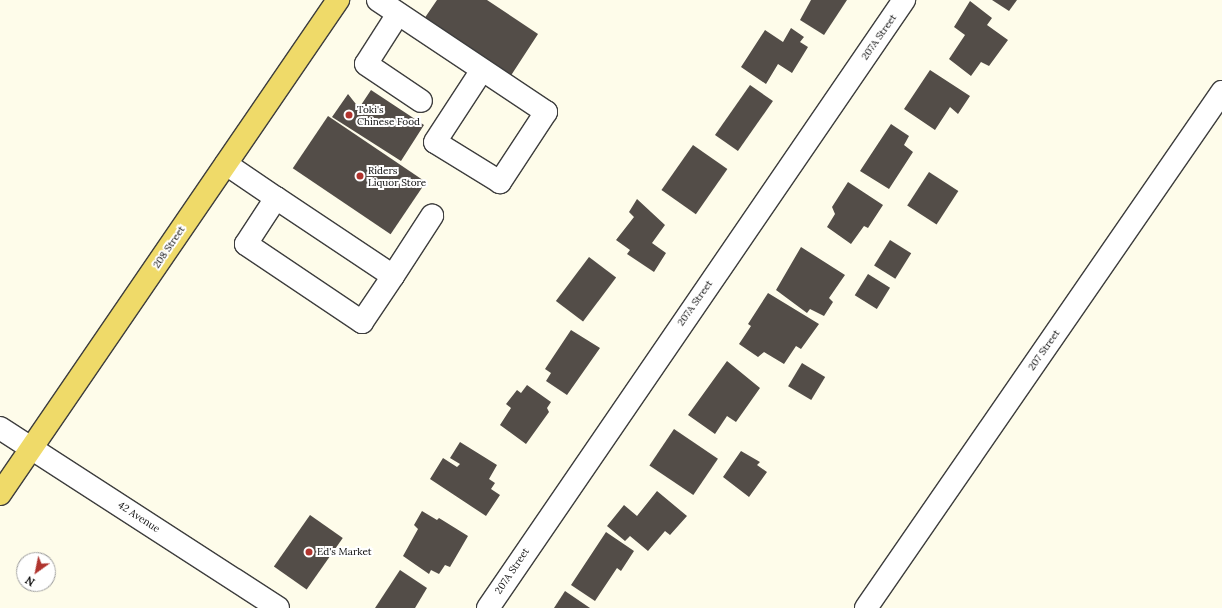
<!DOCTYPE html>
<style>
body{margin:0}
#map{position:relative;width:1222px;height:608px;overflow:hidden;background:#fefcea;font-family:Lora,serif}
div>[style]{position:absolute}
.building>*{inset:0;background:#534d48;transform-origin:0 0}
.roads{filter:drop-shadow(1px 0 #3e3e3e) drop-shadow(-1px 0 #3e3e3e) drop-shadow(0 1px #3e3e3e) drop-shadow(0 -1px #3e3e3e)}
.minor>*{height:22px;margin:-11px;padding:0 11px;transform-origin:11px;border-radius:11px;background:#fff}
.major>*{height:22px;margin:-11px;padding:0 11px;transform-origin:11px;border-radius:11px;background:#efda69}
.dots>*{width:11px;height:11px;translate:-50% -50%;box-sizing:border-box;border:2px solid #fff;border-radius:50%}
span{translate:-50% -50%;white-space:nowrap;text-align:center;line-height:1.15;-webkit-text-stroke:4px #fff;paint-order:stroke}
.street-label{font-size:10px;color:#0b0b0b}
.poi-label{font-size:10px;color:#0b0b0b}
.left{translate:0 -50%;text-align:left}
.north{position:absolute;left:16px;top:552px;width:40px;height:40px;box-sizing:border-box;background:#fff;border:1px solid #9d9d9d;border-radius:50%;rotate:213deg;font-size:11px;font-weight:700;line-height:16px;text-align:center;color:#0b0b0b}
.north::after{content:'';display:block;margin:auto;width:14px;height:18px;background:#b0342e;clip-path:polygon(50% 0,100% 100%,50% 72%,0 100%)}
</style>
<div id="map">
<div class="building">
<i style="clip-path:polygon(437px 0,487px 0,538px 34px,510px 77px,457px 42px,459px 40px,424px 19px)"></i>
<i style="clip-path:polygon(811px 0,847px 0,824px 35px,800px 20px)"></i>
<i style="clip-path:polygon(992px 0,1017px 0,1009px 11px)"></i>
<i style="clip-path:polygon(970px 1px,992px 18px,987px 25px,1008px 40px,989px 66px,981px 62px,971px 76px,949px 59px,965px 35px,954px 27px)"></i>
<i style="clip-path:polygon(791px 28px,804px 37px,800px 42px,808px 47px,792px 73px,778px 64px,766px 84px,741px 67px,765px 30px,783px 42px)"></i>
<i style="clip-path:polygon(930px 70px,970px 96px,958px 114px,950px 107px,935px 130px,904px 109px)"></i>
<i style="left:750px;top:85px;width:28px;height:61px;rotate:35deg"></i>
<i style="clip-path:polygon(371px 90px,424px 125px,401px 161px,332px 117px,348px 94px,359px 108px)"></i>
<i style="left:328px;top:116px;width:118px;height:63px;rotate:34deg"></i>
<i style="clip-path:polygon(891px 124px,909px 136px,904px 145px,913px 152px,889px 189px,860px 171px)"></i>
<i style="left:693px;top:145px;width:42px;height:55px;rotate:35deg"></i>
<i style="left:929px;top:172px;width:35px;height:40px;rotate:33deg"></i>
<i style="clip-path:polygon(848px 182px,883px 205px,868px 228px,864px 226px,851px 244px,827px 227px,835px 214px,832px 207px)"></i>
<i style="clip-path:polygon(637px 199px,665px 225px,652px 243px,666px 253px,654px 272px,627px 254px,630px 250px,616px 240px,634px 217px,629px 212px)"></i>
<i style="left:890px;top:240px;width:25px;height:30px;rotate:32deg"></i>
<i style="clip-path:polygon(801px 247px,845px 275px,829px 298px,833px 302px,824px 316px,810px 309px,807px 313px,776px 290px)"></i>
<i style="left:589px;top:257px;width:34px;height:55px;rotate:37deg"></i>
<i style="left:868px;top:274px;width:26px;height:25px;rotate:32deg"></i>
<i style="clip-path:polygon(768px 293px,819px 324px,801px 349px,796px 346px,784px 364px,764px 352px,758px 357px,739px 344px,751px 326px,748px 324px)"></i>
<i style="clip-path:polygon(571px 330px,600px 348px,567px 395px,546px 381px,551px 373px,545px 369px)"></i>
<i style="clip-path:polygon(727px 361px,760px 388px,736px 422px,727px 416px,715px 434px,688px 415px)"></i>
<i style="left:802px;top:363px;width:27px;height:27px;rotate:31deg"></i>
<i style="clip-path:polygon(527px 385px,551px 402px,547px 408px,549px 412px,526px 444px,500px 425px,511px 408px,506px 404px,517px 390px,521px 393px)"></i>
<i style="left:674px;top:429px;width:53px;height:44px;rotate:34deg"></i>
<i style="clip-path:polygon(460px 442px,497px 465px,489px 479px,495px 483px,491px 489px,500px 495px,486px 516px,430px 479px,443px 458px,457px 467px,460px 464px,450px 458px)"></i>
<i style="clip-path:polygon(741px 451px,760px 462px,757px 465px,767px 472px,749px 497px,723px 477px)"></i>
<i style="clip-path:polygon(657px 491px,687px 516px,670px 535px,665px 531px,648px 551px,630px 536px,625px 541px,607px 526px,624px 505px,637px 516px)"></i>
<i style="clip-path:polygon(422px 511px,437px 520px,439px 518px,468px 536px,450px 567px,445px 565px,439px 574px,431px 570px,429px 574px,403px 556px,418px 529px,414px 525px)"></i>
<i style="left:310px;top:515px;width:40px;height:63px;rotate:35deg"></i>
<i style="clip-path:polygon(606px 532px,634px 551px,621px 571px,617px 568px,595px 601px,571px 585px)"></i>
<i style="clip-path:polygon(400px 570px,427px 588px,415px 608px,375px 608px)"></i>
<i style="clip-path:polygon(565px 591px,590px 608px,554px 608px)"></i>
</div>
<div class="roads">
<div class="minor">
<i style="left:378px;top:0;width:202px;rotate:33.7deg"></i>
<i style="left:546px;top:112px;width:84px;rotate:123.3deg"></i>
<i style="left:500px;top:182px;width:76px;rotate:-148.4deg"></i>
<i style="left:435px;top:142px;width:86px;rotate:-56.9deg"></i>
<i style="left:398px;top:14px;width:59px;rotate:122.6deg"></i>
<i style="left:366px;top:64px;width:66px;rotate:33.9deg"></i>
<i style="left:226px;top:164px;width:60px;rotate:34.2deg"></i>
<i style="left:393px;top:276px;width:141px;rotate:-146.3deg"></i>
<i style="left:276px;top:198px;width:55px;rotate:123.1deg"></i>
<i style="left:246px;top:244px;width:140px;rotate:33.9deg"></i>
<i style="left:362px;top:322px;width:55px;rotate:-56deg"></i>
<i style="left:393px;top:276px;width:72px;rotate:-57deg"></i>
<i style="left:0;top:428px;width:331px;rotate:32.9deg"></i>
<i style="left:488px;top:608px;width:737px;rotate:-55.62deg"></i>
<i style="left:866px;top:608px;width:627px;rotate:-55.4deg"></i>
</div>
<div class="major">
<i style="left:0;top:494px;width:599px;rotate:-55.62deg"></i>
</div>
</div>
<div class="dots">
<i style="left:349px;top:115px;background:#b0342e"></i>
<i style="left:360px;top:176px;background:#b0342e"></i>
<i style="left:309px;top:552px;background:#b0342e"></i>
</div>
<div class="street-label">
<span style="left:879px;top:37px;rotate:-55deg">207A Street</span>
<span style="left:169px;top:247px;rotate:-56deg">208 Street</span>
<span style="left:695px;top:303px;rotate:-55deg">207A Street</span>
<span style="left:1044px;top:350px;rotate:-55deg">207 Street</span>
<span style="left:139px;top:517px;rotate:33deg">42 Avenue</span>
<span style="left:512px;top:571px;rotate:-56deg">207A Street</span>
</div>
<div class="poi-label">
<span class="left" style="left:357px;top:115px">Toki's<br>Chinese Food</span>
<span class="left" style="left:368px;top:176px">Riders<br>Liquor Store</span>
<span class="left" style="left:317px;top:552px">Ed's Market</span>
</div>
<div class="north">N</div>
</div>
